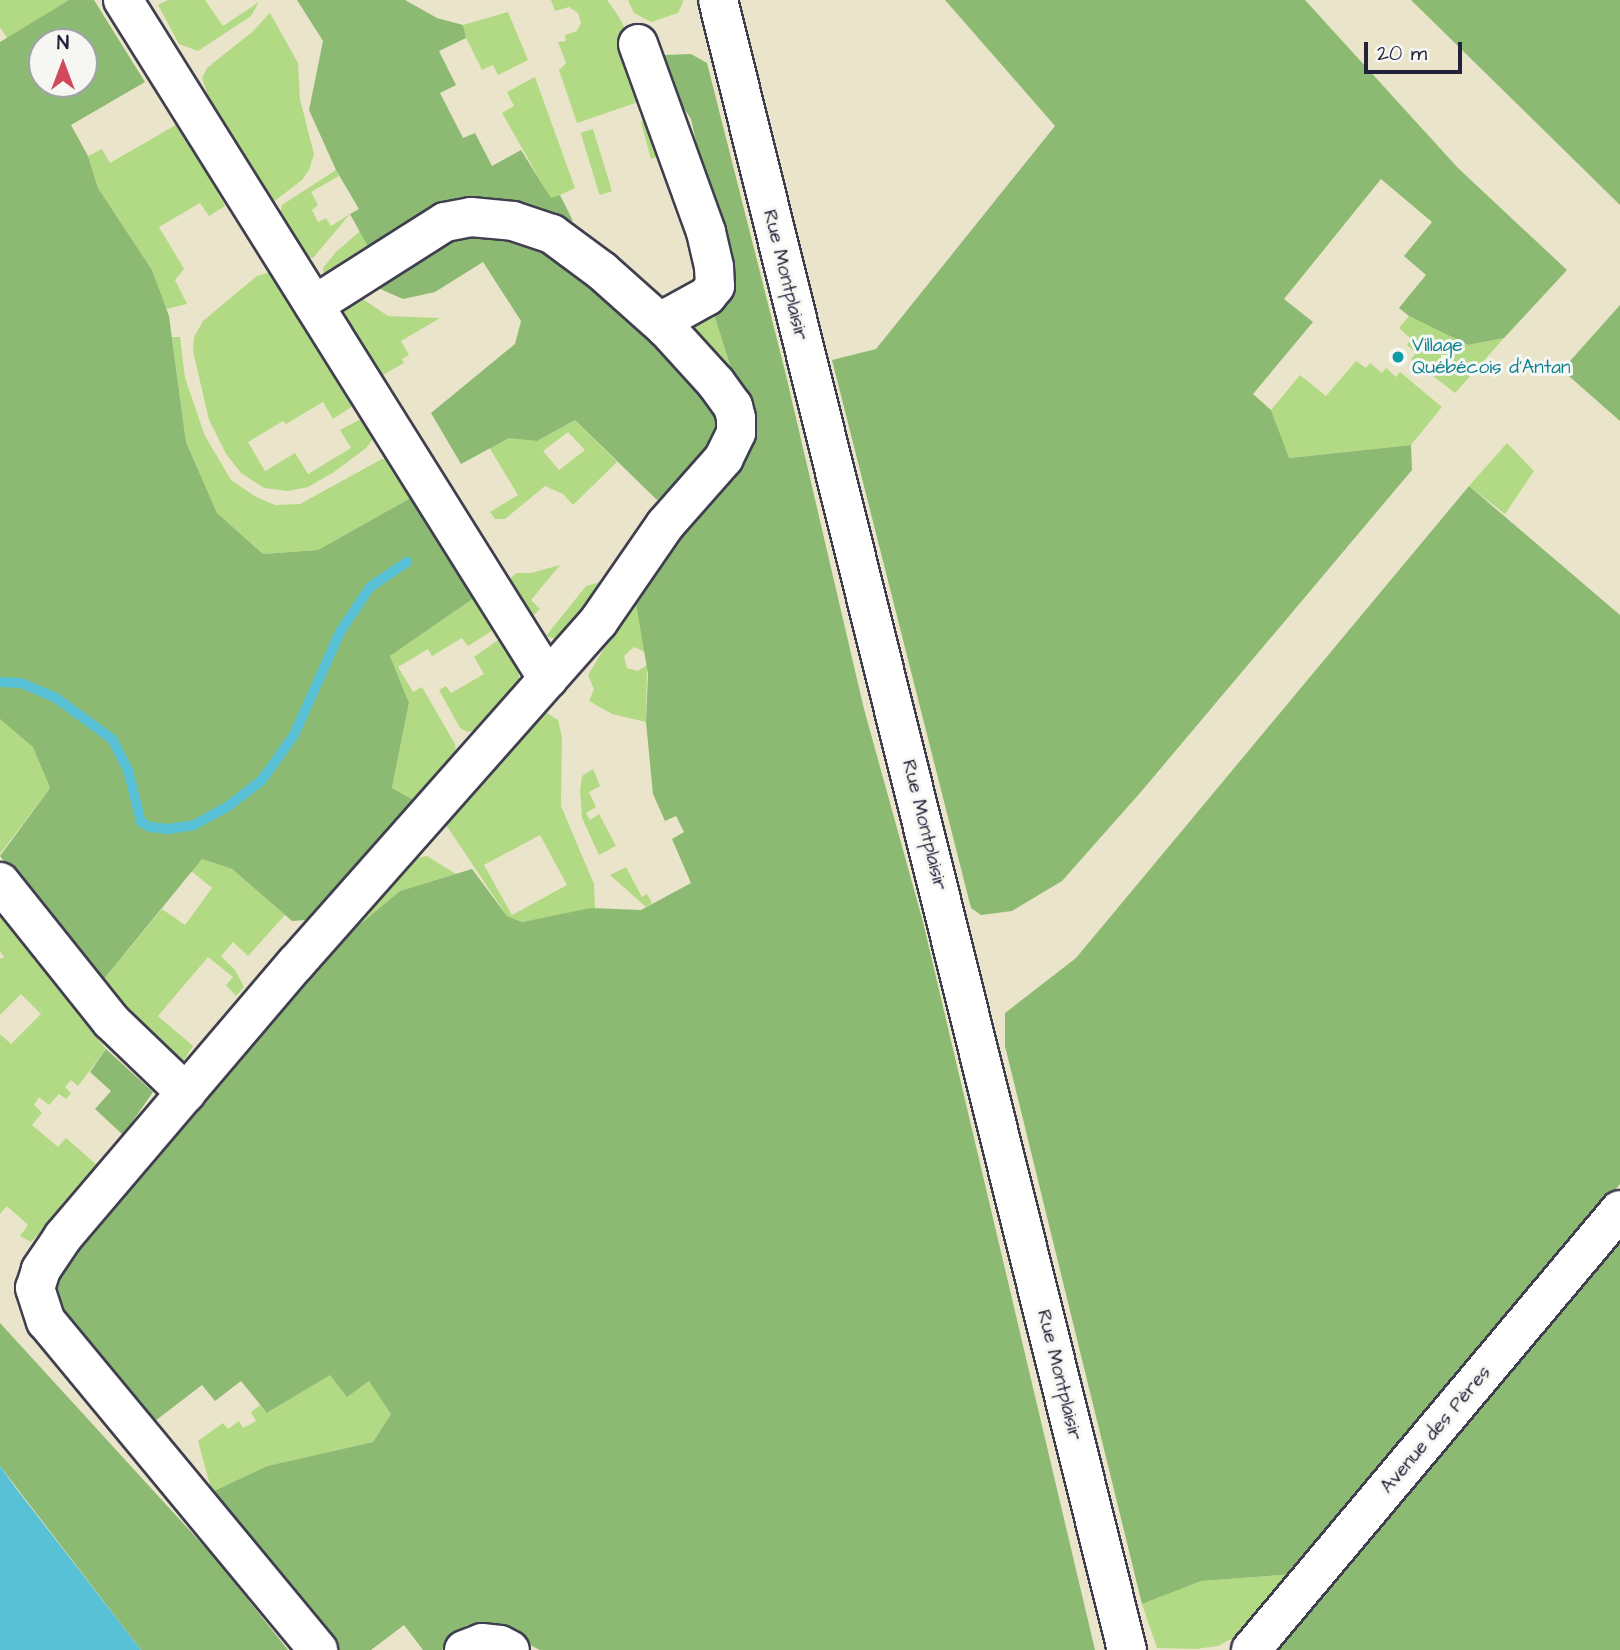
<!DOCTYPE html>
<meta charset="utf-8">
<style>
body{margin:0}
#map{position:relative;width:1620px;height:1650px;overflow:hidden;background:#eae5ca;font-family:"Architects Daughter",sans-serif}
div>[style]{position:absolute}
.green>*{inset:0;background:#b2da84;transform-origin:0 0}
.forest>*{inset:0;background:#8dba72}
.water>*{inset:0;background:#59c1d6}
.stream>*{height:10px;margin:-5px;padding:0 5px;transform-origin:5px;border-radius:5px;background:#59c1d6}
.roads{filter:drop-shadow(2px 0 #403f50) drop-shadow(-2px 0 #403f50) drop-shadow(0 2px #403f50) drop-shadow(0 -2px #403f50)}
.minor>*{height:38px;margin:-19px;padding:0 19px;transform-origin:19px;border-radius:19px;background:#fff}
.dots>*{width:19px;height:19px;translate:-50% -50%;box-sizing:border-box;border:4px solid #f6f6f2;border-radius:50%}
span{translate:-50% -50%;white-space:nowrap;text-align:center;line-height:1.15;-webkit-text-stroke:6px #f6f6f2;paint-order:stroke}
.street-label{font-size:19px;color:#22223b}
.culture-label{font-size:19px;color:#0d838f}
.left{translate:0 -50%;text-align:left}
.north{position:absolute;left:28px;top:28px;width:70px;height:70px;box-sizing:border-box;background:#f6f6f2;border:2px solid #a1a1a9;border-radius:50%;rotate:0deg;font-size:19px;font-weight:700;line-height:28px;text-align:center;color:#22223b}
.north::after{content:'';display:block;margin:auto;width:24px;height:32px;background:#d1495b;clip-path:polygon(50% 0,100% 100%,50% 72%,0 100%)}
.scale{position:absolute;left:1364px;top:42px;width:98px;height:32px;box-sizing:border-box;border:4px solid #22223b;border-top:0;padding-left:9px;font-size:21px;line-height:24px;white-space:nowrap;color:#22223b;-webkit-text-stroke:5px #f6f6f2;paint-order:stroke}
</style>
<div id="map">
<div class="green">
<i style="clip-path:polygon(0 0,69px 0,7px 38px,0 27px)"></i>
<i style="clip-path:polygon(168px 0,205px 0,223px 26px,259px 2px,251px 16px,198px 51px,179px 44px,158px 5px)"></i>
<i style="clip-path:polygon(551px 0,607px 0,619px 17px,632px 42px,663px 154px,651px 159px,641px 122px,649px 116px,644px 100px,577px 123px,559px 70px,566px 63px,558px 42px,566px 41px,565px 35px,577px 31px,581px 23px,578px 13px,569px 7px,555px 11px)"></i>
<i style="clip-path:polygon(628px 0,683px 0,683px 2px,678px 13px,651px 22px,634px 13px)"></i>
<i style="clip-path:polygon(508px 12px,528px 60px,498px 75px,493px 65px,482px 70px,466px 38px,463px 25px)"></i>
<i style="clip-path:polygon(270px 13px,298px 63px,300px 99px,314px 154px,309px 170px,302px 180px,272px 203px,213px 110px,202px 78px,207px 68px,252px 32px)"></i>
<i style="clip-path:polygon(535px 77px,575px 188px,551px 199px,502px 113px,514px 106px,507px 92px)"></i>
<i style="clip-path:polygon(179px 123px,225px 206px,209px 216px,200px 203px,159px 227px,184px 269px,175px 280px,187px 304px,166px 309px,152px 270px,98px 188px,88px 156px,102px 149px,110px 163px)"></i>
<i style="left:593px;top:129px;width:65px;height:13px;rotate:73deg"></i>
<i style="clip-path:polygon(336px 170px,339px 176px,311px 192px,318px 205px,312px 210px,318px 222px,326px 218px,331px 226px,350px 214px,313px 258px,305px 257px,280px 214px,282px 205px)"></i>
<i style="clip-path:polygon(360px 231px,372px 254px,324px 276px,323px 268px,336px 252px)"></i>
<i style="clip-path:polygon(267px 273px,277px 274px,353px 406px,333px 419px,323px 402px,286px 424px,283px 421px,248px 442px,265px 471px,295px 453px,308px 474px,351px 448px,340px 430px,363px 418px,370px 427px,373px 439px,366px 448px,334px 472px,308px 487px,288px 491px,264px 488px,241px 473px,226px 454px,209px 420px,193px 351px,194px 337px,203px 321px,257px 276px)"></i>
<i style="clip-path:polygon(354px 293px,388px 316px,440px 318px,401px 341px,409px 355px,402px 359px,404px 363px,381px 376px,344px 317px,346px 305px)"></i>
<i style="clip-path:polygon(711px 305px,740px 397px,682px 333px)"></i>
<i style="clip-path:polygon(1409px 316px,1468px 345px,1504px 338px,1455px 393px,1411px 359px,1416px 353px,1407px 345px,1411px 339px,1399px 328px)"></i>
<i style="clip-path:polygon(172px 337px,180px 337px,185px 378px,205px 436px,231px 480px,256px 497px,275px 505px,300px 504px,382px 459px,392px 459px,414px 496px,318px 550px,263px 554px,217px 513px,186px 442px)"></i>
<i style="clip-path:polygon(1356px 361px,1366px 368px,1370px 363px,1382px 373px,1386px 368px,1396px 377px,1400px 372px,1442px 407px,1411px 445px,1288px 458px,1271px 410px,1300px 375px,1326px 396px)"></i>
<i style="clip-path:polygon(evenodd,575px 420px,617px 462px,573px 505px,563px 494px,545px 486px,505px 519px,495px 519px,490px 512px,518px 495px,489px 447px,509px 437px,537px 441px,575px 420px,568px 432px,585px 450px,559px 470px,543px 451px,568px 432px)"></i>
<i style="clip-path:polygon(1507px 443px,1534px 471px,1505px 514px,1469px 486px)"></i>
<i style="clip-path:polygon(560px 565px,531px 600px,540px 609px,533px 616px,524px 610px,511px 592px,511px 578px,516px 573px,531px 573px)"></i>
<i style="clip-path:polygon(601px 582px,591px 604px,558px 640px,546px 636px,586px 586px)"></i>
<i style="clip-path:polygon(474px 598px,493px 630px,468px 646px,462px 638px,432px 656px,428px 649px,398px 667px,413px 692px,422px 687px,455px 744px,456px 753px,415px 801px,392px 788px,409px 703px,390px 656px)"></i>
<i style="clip-path:polygon(635px 598px,645px 652px,634px 647px,624px 656px,627px 668px,638px 671px,647px 665px,646px 722px,612px 714px,589px 701px,594px 689px,588px 675px)"></i>
<i style="clip-path:polygon(498px 640px,518px 670px,519px 679px,480px 728px,468px 732px,460px 728px,439px 690px,446px 686px,451px 693px,484px 674px,474px 657px)"></i>
<i style="clip-path:polygon(evenodd,547px 713px,558px 720px,562px 737px,561px 806px,594px 884px,595px 908px,522px 922px,507px 916px,446px 825px,537px 715px,547px 713px,540px 835px,567px 885px,512px 915px,484px 865px,540px 835px)"></i>
<i style="clip-path:polygon(0 719px,33px 746px,50px 788px,0 854px)"></i>
<i style="clip-path:polygon(593px 769px,600px 786px,589px 792px,596px 807px,586px 813px,590px 820px,599px 814px,616px 846px,599px 855px,582px 818px,580px 791px,582px 776px)"></i>
<i style="clip-path:polygon(427px 856px,456px 874px,400px 891px,331px 948px,407px 860px)"></i>
<i style="clip-path:polygon(202px 859px,232px 869px,285px 915px,248px 956px,233px 942px,221px 956px,235px 970px,244px 987px,236px 996px,226px 985px,233px 977px,208px 957px,158px 1016px,193px 1046px,180px 1066px,99px 985px,162px 909px,185px 925px,212px 888px,191px 871px)"></i>
<i style="clip-path:polygon(626px 867px,642px 897px,647px 894px,652px 903px,646px 907px,610px 875px)"></i>
<i style="clip-path:polygon(0 912px,106px 1049px,78px 1086px,71px 1080px,65px 1087px,71px 1093px,66px 1099px,59px 1094px,49px 1105px,39px 1097px,34px 1105px,42px 1113px,32px 1125px,58px 1147px,66px 1138px,99px 1167px,31px 1242px,20px 1236px,28px 1225px,7px 1206px,0 1214px,0 1034px,11px 1044px,41px 1014px,21px 994px,0 1015px,0 959px,4px 957px,0 951px)"></i>
<i style="clip-path:polygon(330px 1374px,369px 1380px,391px 1414px,373px 1442px,267px 1466px,212px 1492px,198px 1441px,223px 1423px,228px 1429px,239px 1421px,243px 1428px,256px 1421px,251px 1412px,260px 1405px,268px 1413px)"></i>
<i style="clip-path:polygon(1295px 1574px,1246px 1631px,1218px 1646px,1196px 1649px,1157px 1648px,1142px 1604px,1200px 1581px)"></i>
</div>
<div class="forest">
<i style="clip-path:polygon(evenodd,69px 0,94px 0,145px 82px,71px 125px,88px 156px,98px 188px,152px 270px,169px 316px,186px 442px,217px 513px,263px 554px,318px 550px,414px 496px,474px 598px,390px 656px,409px 703px,392px 788px,415px 801px,323px 905px,306px 920px,292px 921px,232px 869px,202px 859px,99px 985px,0 856px,50px 788px,33px 747px,0 719px,0 42px,69px 0,42px 42px,84px 42px,84px 84px,42px 84px,42px 42px)"></i>
<i style="clip-path:polygon(297px 0,405px 0,437px 18px,463px 25px,466px 38px,439px 51px,456px 85px,440px 93px,463px 138px,475px 133px,492px 166px,521px 150px,551px 198px,560px 195px,573px 221px,500px 208px,372px 254px,350px 214px,359px 209px,336px 170px,309px 110px,323px 41px)"></i>
<i style="clip-path:polygon(945px 0,1305px 0,1458px 168px,1567px 270px,1504px 338px,1468px 345px,1409px 316px,1399px 308px,1426px 275px,1404px 256px,1432px 222px,1381px 179px,1284px 299px,1313px 322px,1253px 394px,1271px 410px,1289px 458px,1411px 445px,1412px 470px,1140px 793px,1062px 881px,1012px 911px,981px 915px,971px 908px,832px 360px,876px 349px,1055px 126px)"></i>
<i style="clip-path:polygon(1411px 0,1620px 0,1620px 205px)"></i>
<i style="clip-path:polygon(691px 54px,707px 63px,785px 371px,864px 709px,923px 922px,1095px 1650px,540px 1650px,496px 1628px,467px 1625px,442px 1650px,423px 1650px,404px 1625px,371px 1650px,339px 1650px,212px 1492px,267px 1466px,373px 1442px,391px 1414px,369px 1381px,347px 1397px,330px 1375px,267px 1413px,241px 1381px,215px 1401px,202px 1385px,155px 1421px,67px 1321px,53px 1299px,63px 1272px,121px 1196px,331px 948px,400px 891px,472px 869px,507px 916px,522px 922px,591px 908px,641px 910px,691px 883px,672px 839px,684px 832px,676px 816px,665px 821px,653px 794px,646px 722px,648px 674px,635px 598px,747px 419px,711px 305px,728px 285px,691px 119px,658px 69px,665px 55px)"></i>
<i style="clip-path:polygon(460px 227px,507px 229px,565px 257px,634px 313px,726px 414px,695px 471px,657px 500px,575px 420px,537px 441px,509px 438px,461px 464px,431px 413px,515px 344px,521px 321px,483px 262px,435px 292px,403px 299px,369px 284px)"></i>
<i style="clip-path:polygon(1620px 305px,1620px 421px,1562px 370px)"></i>
<i style="clip-path:polygon(1469px 486px,1620px 615px,1620px 1184px,1295px 1574px,1201px 1581px,1142px 1604px,1005px 1046px,1005px 1013px,1076px 958px)"></i>
<i style="clip-path:polygon(106px 1049px,153px 1092px,123px 1135px,95px 1109px,111px 1091px,90px 1072px)"></i>
<i style="clip-path:polygon(1620px 1230px,1620px 1650px,1273px 1650px)"></i>
<i style="clip-path:polygon(0 1323px,214px 1557px,288px 1650px,141px 1650px,0 1466px)"></i>
</div>
<div class="water">
<i style="clip-path:polygon(0 1466px,15px 1487px,141px 1650px,0 1650px)"></i>
</div>
<div class="stream">
<i style="left:0;top:682px;width:21px;rotate:3deg"></i>
<i style="left:21px;top:683px;width:38px;rotate:23deg"></i>
<i style="left:56px;top:698px;width:69px;rotate:36.2deg"></i>
<i style="left:112px;top:739px;width:35px;rotate:63deg"></i>
<i style="left:128px;top:770px;width:54px;rotate:76deg"></i>
<i style="left:141px;top:822px;width:10px;rotate:29deg"></i>
<i style="left:150px;top:827px;width:17px;rotate:7deg"></i>
<i style="left:167px;top:829px;width:27px;rotate:-8deg"></i>
<i style="left:194px;top:825px;width:38px;rotate:-29deg"></i>
<i style="left:227px;top:807px;width:44px;rotate:-37.6deg"></i>
<i style="left:262px;top:780px;width:55px;rotate:-54.6deg"></i>
<i style="left:294px;top:735px;width:113px;rotate:-65.9deg"></i>
<i style="left:340px;top:632px;width:54px;rotate:-56.3deg"></i>
<i style="left:370px;top:587px;width:45px;rotate:-34deg"></i>
</div>
<div class="roads">
<div class="minor">
<i style="left:123px;top:0;width:801px;rotate:57.96deg"></i>
<i style="left:718px;top:0;width:1700px;rotate:76.08deg"></i>
<i style="left:638px;top:44px;width:200px;rotate:70.1deg"></i>
<i style="left:706px;top:232px;width:36px;rotate:77deg"></i>
<i style="left:714px;top:267px;width:19px;rotate:87deg"></i>
<i style="left:715px;top:286px;width:13px;rotate:129deg"></i>
<i style="left:707px;top:296px;width:39px;rotate:151deg"></i>
<i style="left:673px;top:315px;width:15px;rotate:118deg"></i>
<i style="left:314px;top:305px;width:155px;rotate:-32.4deg"></i>
<i style="left:445px;top:222px;width:26px;rotate:-11deg"></i>
<i style="left:471px;top:217px;width:42px;rotate:5.4deg"></i>
<i style="left:513px;top:221px;width:41px;rotate:18.4deg"></i>
<i style="left:552px;top:234px;width:62px;rotate:36.5deg"></i>
<i style="left:602px;top:271px;width:86px;rotate:41.7deg"></i>
<i style="left:666px;top:328px;width:74px;rotate:47.7deg"></i>
<i style="left:716px;top:383px;width:29px;rotate:54deg"></i>
<i style="left:733px;top:406px;width:12px;rotate:76deg"></i>
<i style="left:736px;top:418px;width:15px;rotate:90deg"></i>
<i style="left:736px;top:433px;width:28px;rotate:116deg"></i>
<i style="left:724px;top:458px;width:89px;rotate:131.4deg"></i>
<i style="left:665px;top:525px;width:118px;rotate:124.6deg"></i>
<i style="left:598px;top:622px;width:456px;rotate:131.5deg"></i>
<i style="left:296px;top:963px;width:360px;rotate:130.4deg"></i>
<i style="left:63px;top:1237px;width:40px;rotate:124deg"></i>
<i style="left:41px;top:1270px;width:19px;rotate:108deg"></i>
<i style="left:35px;top:1288px;width:35px;rotate:72deg"></i>
<i style="left:46px;top:1321px;width:427px;rotate:50.4deg"></i>
<i style="left:0;top:882px;width:178px;rotate:51.4deg"></i>
<i style="left:111px;top:1021px;width:104px;rotate:43.8deg"></i>
<i style="left:464px;top:1650px;width:19px;rotate:-21deg"></i>
<i style="left:482px;top:1643px;width:18px;rotate:6deg"></i>
<i style="left:500px;top:1645px;width:11px;rotate:27deg"></i>
<i style="left:1251px;top:1650px;width:574px;rotate:-50.02deg"></i>
</div>
</div>
<div class="dots">
<i style="left:1398px;top:357px;background:#0f9aa8"></i>
</div>
<div class="street-label">
<span style="left:785px;top:275px;rotate:76deg">Rue Montplaisir</span>
<span style="left:924px;top:825px;rotate:76deg">Rue Montplaisir</span>
<span style="left:1059px;top:1375px;rotate:76deg">Rue Montplaisir</span>
<span style="left:1436px;top:1430px;rotate:-50deg">Avenue des Pères</span>
</div>
<div class="culture-label">
<span class="left" style="left:1412px;top:357px">Village<br>Québécois d'Antan</span>
</div>
<div class="north">N</div>
<div class="scale">20 m</div>
</div>
